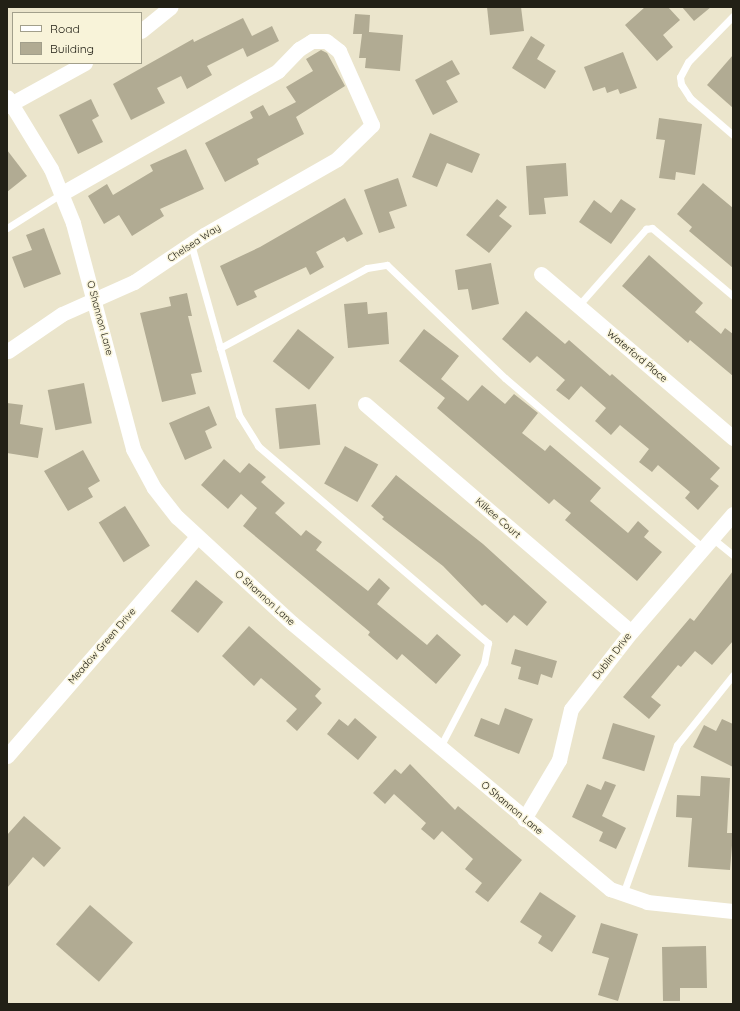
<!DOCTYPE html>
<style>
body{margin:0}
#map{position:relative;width:740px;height:1011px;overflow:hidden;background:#ebe5cc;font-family:Quicksand,sans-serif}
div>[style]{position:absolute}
.building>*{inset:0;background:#b1ab93;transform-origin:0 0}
.service>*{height:7px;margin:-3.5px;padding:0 3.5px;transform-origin:3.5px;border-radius:3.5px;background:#fff}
.minor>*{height:15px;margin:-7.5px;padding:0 7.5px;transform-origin:7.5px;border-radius:7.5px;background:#fff}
span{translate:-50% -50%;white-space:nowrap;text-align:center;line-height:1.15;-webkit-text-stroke:3px #f8f3d9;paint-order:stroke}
.street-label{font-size:10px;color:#222016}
.frame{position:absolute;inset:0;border:8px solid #222016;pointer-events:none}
.legend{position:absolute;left:12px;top:12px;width:130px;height:52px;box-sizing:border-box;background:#f8f3d9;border:1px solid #a29f8b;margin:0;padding:5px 7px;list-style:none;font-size:12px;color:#222016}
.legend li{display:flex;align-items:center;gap:8px;height:20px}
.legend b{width:20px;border:1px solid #a29f8b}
</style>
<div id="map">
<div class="building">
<i style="clip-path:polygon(487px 7px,521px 7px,524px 31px,490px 35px)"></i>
<i style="clip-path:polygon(645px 7px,668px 7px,680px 20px,663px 35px,673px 47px,657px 61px,625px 25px)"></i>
<i style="clip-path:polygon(682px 7px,711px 7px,694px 21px)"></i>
<i style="clip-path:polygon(355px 14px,370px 15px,369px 32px,403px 35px,400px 71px,365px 68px,366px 58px,359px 58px,362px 34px,353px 34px)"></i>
<i style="clip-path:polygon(243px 18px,252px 36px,272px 26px,279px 41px,247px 57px,243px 48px,207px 66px,212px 75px,187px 89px,181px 76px,157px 88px,165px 103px,131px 120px,113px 84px,193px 39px,194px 42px)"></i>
<i style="clip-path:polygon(531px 36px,545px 45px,537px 59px,556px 71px,545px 89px,512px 68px)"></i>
<i style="clip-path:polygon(321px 50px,327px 53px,345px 86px,296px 117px,304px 134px,257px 159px,259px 164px,225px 182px,205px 143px,253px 118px,250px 112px,263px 105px,269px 116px,296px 102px,286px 87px,313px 71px,306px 59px)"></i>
<i style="clip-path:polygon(623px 52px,637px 88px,620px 94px,618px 89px,607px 93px,605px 87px,593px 91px,584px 67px)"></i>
<i style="clip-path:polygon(733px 55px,733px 108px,707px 85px)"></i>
<i style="clip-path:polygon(452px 60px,460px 74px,446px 81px,458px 102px,433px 115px,415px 80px)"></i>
<i style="clip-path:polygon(91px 99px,99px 116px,92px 120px,103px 142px,78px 154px,59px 115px)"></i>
<i style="clip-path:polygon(659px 118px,702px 124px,695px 175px,676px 172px,675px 180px,659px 178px,665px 140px,656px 139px)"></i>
<i style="clip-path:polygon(430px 133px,480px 154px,472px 173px,447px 163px,437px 187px,412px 177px)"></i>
<i style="clip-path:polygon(186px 149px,204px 189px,160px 209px,164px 216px,132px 236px,119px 215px,104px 224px,88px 196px,107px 184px,113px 195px,153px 171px,150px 165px)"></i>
<i style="clip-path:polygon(7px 150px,27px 176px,7px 192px)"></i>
<i style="clip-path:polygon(566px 163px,568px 196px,544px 198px,546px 214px,529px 215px,526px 166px)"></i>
<i style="clip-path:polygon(398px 178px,407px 206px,389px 212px,395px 228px,379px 233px,364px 190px)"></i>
<i style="clip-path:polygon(703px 183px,733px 208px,733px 268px,689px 231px,692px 227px,677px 214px)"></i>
<i style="clip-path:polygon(345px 198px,363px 234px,347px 242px,344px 237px,316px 252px,324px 267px,310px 275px,306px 267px,254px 291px,257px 297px,237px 306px,220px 266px,260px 247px)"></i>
<i style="clip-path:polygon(497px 199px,507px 207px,499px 216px,512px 226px,489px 253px,466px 235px)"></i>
<i style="clip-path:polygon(621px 199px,636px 209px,611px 244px,579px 222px,594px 200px,611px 213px)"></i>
<i style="clip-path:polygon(44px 228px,61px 274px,24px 288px,12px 257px,32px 250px,26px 235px)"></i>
<i style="clip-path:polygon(649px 255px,703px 303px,695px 312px,721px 334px,725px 328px,733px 334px,733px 376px,690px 340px,688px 343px,622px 286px)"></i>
<i style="clip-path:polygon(491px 263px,499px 304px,472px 310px,468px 289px,458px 290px,455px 270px)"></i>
<i style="clip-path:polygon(187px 293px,192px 316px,188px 316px,202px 372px,191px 374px,196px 394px,162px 402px,140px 313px,171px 306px,169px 297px)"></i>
<i style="clip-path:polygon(367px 302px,368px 314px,387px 312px,389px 344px,348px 348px,344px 304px)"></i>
<i style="clip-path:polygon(526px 311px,565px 344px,569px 340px,610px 376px,612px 374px,720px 468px,710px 479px,719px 486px,698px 510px,685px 498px,690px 492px,658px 465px,652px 472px,639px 462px,649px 449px,620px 425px,611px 435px,595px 421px,606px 408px,581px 386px,569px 400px,556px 390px,565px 380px,537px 356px,530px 363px,502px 339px)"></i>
<i style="left:298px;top:329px;width:46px;height:41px;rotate:38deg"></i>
<i style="clip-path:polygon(424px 329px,459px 356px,441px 379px,468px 401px,482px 385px,505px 404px,514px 394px,538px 413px,522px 433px,545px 451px,550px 445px,601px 488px,590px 501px,628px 533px,638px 521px,649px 531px,644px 537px,662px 552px,637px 581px,565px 520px,571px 513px,554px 499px,549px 504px,437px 408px,445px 398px,399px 361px)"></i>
<i style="left:84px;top:383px;width:41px;height:37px;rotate:79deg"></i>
<i style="clip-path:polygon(7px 403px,23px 405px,20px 424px,43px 428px,38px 458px,7px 453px)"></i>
<i style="left:316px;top:404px;width:41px;height:41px;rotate:84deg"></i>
<i style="clip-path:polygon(209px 406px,217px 425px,205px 431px,212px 448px,185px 460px,169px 423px)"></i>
<i style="left:345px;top:446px;width:38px;height:43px;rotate:29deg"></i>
<i style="clip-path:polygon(83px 450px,100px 481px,88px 488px,93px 497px,68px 511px,44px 471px)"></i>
<i style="clip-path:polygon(224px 459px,240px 473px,249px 463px,266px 477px,261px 482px,285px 503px,275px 513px,301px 536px,306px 530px,322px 542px,316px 550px,368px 591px,379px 578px,390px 588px,377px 604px,427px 645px,437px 634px,461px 655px,436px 684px,402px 654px,397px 660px,368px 635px,370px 632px,243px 526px,257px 508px,241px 494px,228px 509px,201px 485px)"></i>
<i style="clip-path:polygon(396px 475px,483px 544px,547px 602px,527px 626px,514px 615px,507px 623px,485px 604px,482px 606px,443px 566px,382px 519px,384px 517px,371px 506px)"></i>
<i style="left:125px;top:506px;width:47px;height:31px;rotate:58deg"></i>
<i style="clip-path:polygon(733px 571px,733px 641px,712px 665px,695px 651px,681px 667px,678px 665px,651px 697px,661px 705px,649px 719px,623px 697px,690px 618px,694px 621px)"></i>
<i style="left:196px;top:580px;width:35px;height:40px;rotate:39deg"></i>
<i style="clip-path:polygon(249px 626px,321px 689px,315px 696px,322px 703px,297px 731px,286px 721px,297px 709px,261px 678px,254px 686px,222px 656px)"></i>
<i style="clip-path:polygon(515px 649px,557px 661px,552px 678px,541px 674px,538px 685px,518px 679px,521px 667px,511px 664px)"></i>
<i style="clip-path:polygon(505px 708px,533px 719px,519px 754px,474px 736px,481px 718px,499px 725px)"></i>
<i style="clip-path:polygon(355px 718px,377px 737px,358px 760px,327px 734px,339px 719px,348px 726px)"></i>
<i style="clip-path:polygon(722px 719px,733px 724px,733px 767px,693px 747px,704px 725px,716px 731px)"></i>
<i style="left:613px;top:723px;width:44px;height:37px;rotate:17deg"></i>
<i style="clip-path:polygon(410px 764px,455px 810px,458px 806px,522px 860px,488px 902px,475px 892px,482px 883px,465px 869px,473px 859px,442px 831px,434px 840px,421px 829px,426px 823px,394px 794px,385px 804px,373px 793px,395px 769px,401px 774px)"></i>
<i style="clip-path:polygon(701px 776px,730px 778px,727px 833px,733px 833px,730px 870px,688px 867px,692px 818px,676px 817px,677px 795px,700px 796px)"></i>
<i style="clip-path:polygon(605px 781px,616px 785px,602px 816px,626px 828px,616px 849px,599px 841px,603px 832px,572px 817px,587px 784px,601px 790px)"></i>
<i style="clip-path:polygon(24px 816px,61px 848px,44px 867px,33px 857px,7px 888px,7px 835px)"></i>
<i style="clip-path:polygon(540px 892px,576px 916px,552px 952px,538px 943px,542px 936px,520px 922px)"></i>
<i style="left:90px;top:905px;width:57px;height:52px;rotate:41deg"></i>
<i style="clip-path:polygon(601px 923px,638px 934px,618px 1001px,598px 995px,609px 958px,592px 953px)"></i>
<i style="clip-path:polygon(706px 946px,707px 988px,680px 988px,680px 1001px,663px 1001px,662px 947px)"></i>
</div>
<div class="service">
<i style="left:733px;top:16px;width:64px;rotate:134.4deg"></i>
<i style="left:688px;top:62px;width:17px;rotate:118deg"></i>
<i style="left:680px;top:77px;width:7px;rotate:82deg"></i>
<i style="left:681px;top:84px;width:17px;rotate:57deg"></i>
<i style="left:690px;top:98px;width:57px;rotate:40.7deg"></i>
<i style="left:7px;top:228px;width:64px;rotate:-32.2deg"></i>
<i style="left:191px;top:244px;width:178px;rotate:74.3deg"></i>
<i style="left:239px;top:415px;width:36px;rotate:58deg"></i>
<i style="left:258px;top:446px;width:303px;rotate:40.6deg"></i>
<i style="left:488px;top:643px;width:20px;rotate:101deg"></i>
<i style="left:484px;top:663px;width:95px;rotate:117.6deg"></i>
<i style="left:578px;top:306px;width:103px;rotate:-48.6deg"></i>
<i style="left:646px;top:229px;width:6px;rotate:-9deg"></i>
<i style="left:652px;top:228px;width:106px;rotate:40deg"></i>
<i style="left:220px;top:348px;width:167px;rotate:-28.6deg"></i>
<i style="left:367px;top:268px;width:20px;rotate:-9deg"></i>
<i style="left:387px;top:265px;width:163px;rotate:43.8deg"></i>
<i style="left:505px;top:378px;width:261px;rotate:40.6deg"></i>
<i style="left:712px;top:538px;width:27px;rotate:39deg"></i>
<i style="left:623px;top:894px;width:158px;rotate:-70.1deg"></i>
<i style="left:677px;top:745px;width:90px;rotate:-51.3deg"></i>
</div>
<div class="minor">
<i style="left:141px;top:31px;width:38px;rotate:-39deg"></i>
<i style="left:7px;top:97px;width:84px;rotate:58.6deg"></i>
<i style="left:51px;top:169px;width:58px;rotate:67.8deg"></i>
<i style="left:73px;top:223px;width:234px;rotate:75.1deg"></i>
<i style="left:133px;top:449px;width:44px;rotate:61.7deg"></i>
<i style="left:154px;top:488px;width:37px;rotate:52deg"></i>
<i style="left:177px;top:517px;width:156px;rotate:42.7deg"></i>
<i style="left:292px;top:623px;width:415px;rotate:39.9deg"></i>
<i style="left:610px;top:889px;width:39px;rotate:19deg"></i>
<i style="left:647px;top:902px;width:86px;rotate:6deg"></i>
<i style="left:7px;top:106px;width:89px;rotate:-28.9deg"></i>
<i style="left:541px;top:274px;width:253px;rotate:40.5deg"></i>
<i style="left:8px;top:351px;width:65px;rotate:-34.4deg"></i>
<i style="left:62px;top:314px;width:79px;rotate:-24deg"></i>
<i style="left:134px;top:282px;width:84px;rotate:-33.9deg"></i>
<i style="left:204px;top:235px;width:153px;rotate:-29.7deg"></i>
<i style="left:337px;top:159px;width:49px;rotate:-44.2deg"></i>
<i style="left:372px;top:125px;width:81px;rotate:-114deg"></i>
<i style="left:339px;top:51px;width:16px;rotate:-142deg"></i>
<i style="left:326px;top:41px;width:14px;rotate:180deg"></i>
<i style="left:312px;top:41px;width:15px;rotate:148deg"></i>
<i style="left:299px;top:49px;width:30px;rotate:134deg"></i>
<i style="left:278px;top:71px;width:249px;rotate:150.5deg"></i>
<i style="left:365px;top:404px;width:350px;rotate:40.6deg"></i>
<i style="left:7px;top:756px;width:290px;rotate:-49.1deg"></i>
<i style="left:524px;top:819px;width:69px;rotate:-59.3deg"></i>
<i style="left:559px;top:760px;width:52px;rotate:-76.8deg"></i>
<i style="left:571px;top:709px;width:98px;rotate:-52.1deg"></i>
<i style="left:631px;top:632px;width:156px;rotate:-49.2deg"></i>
</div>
<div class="street-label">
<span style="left:194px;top:243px;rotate:-33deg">Chelsea Way</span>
<span style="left:100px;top:318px;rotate:75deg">O Shannon Lane</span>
<span style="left:637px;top:356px;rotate:40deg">Waterford Place</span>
<span style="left:498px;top:518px;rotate:41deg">Kilkee Court</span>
<span style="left:265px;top:598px;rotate:42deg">O Shannon Lane</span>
<span style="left:102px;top:646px;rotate:-49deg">Meadow Green Drive</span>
<span style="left:612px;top:656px;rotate:-52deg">Dublin Drive</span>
<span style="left:512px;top:808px;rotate:40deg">O Shannon Lane</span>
</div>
<div class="frame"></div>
<ul class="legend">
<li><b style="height:5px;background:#fff"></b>Road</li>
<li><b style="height:11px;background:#b1ab93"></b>Building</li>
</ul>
</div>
